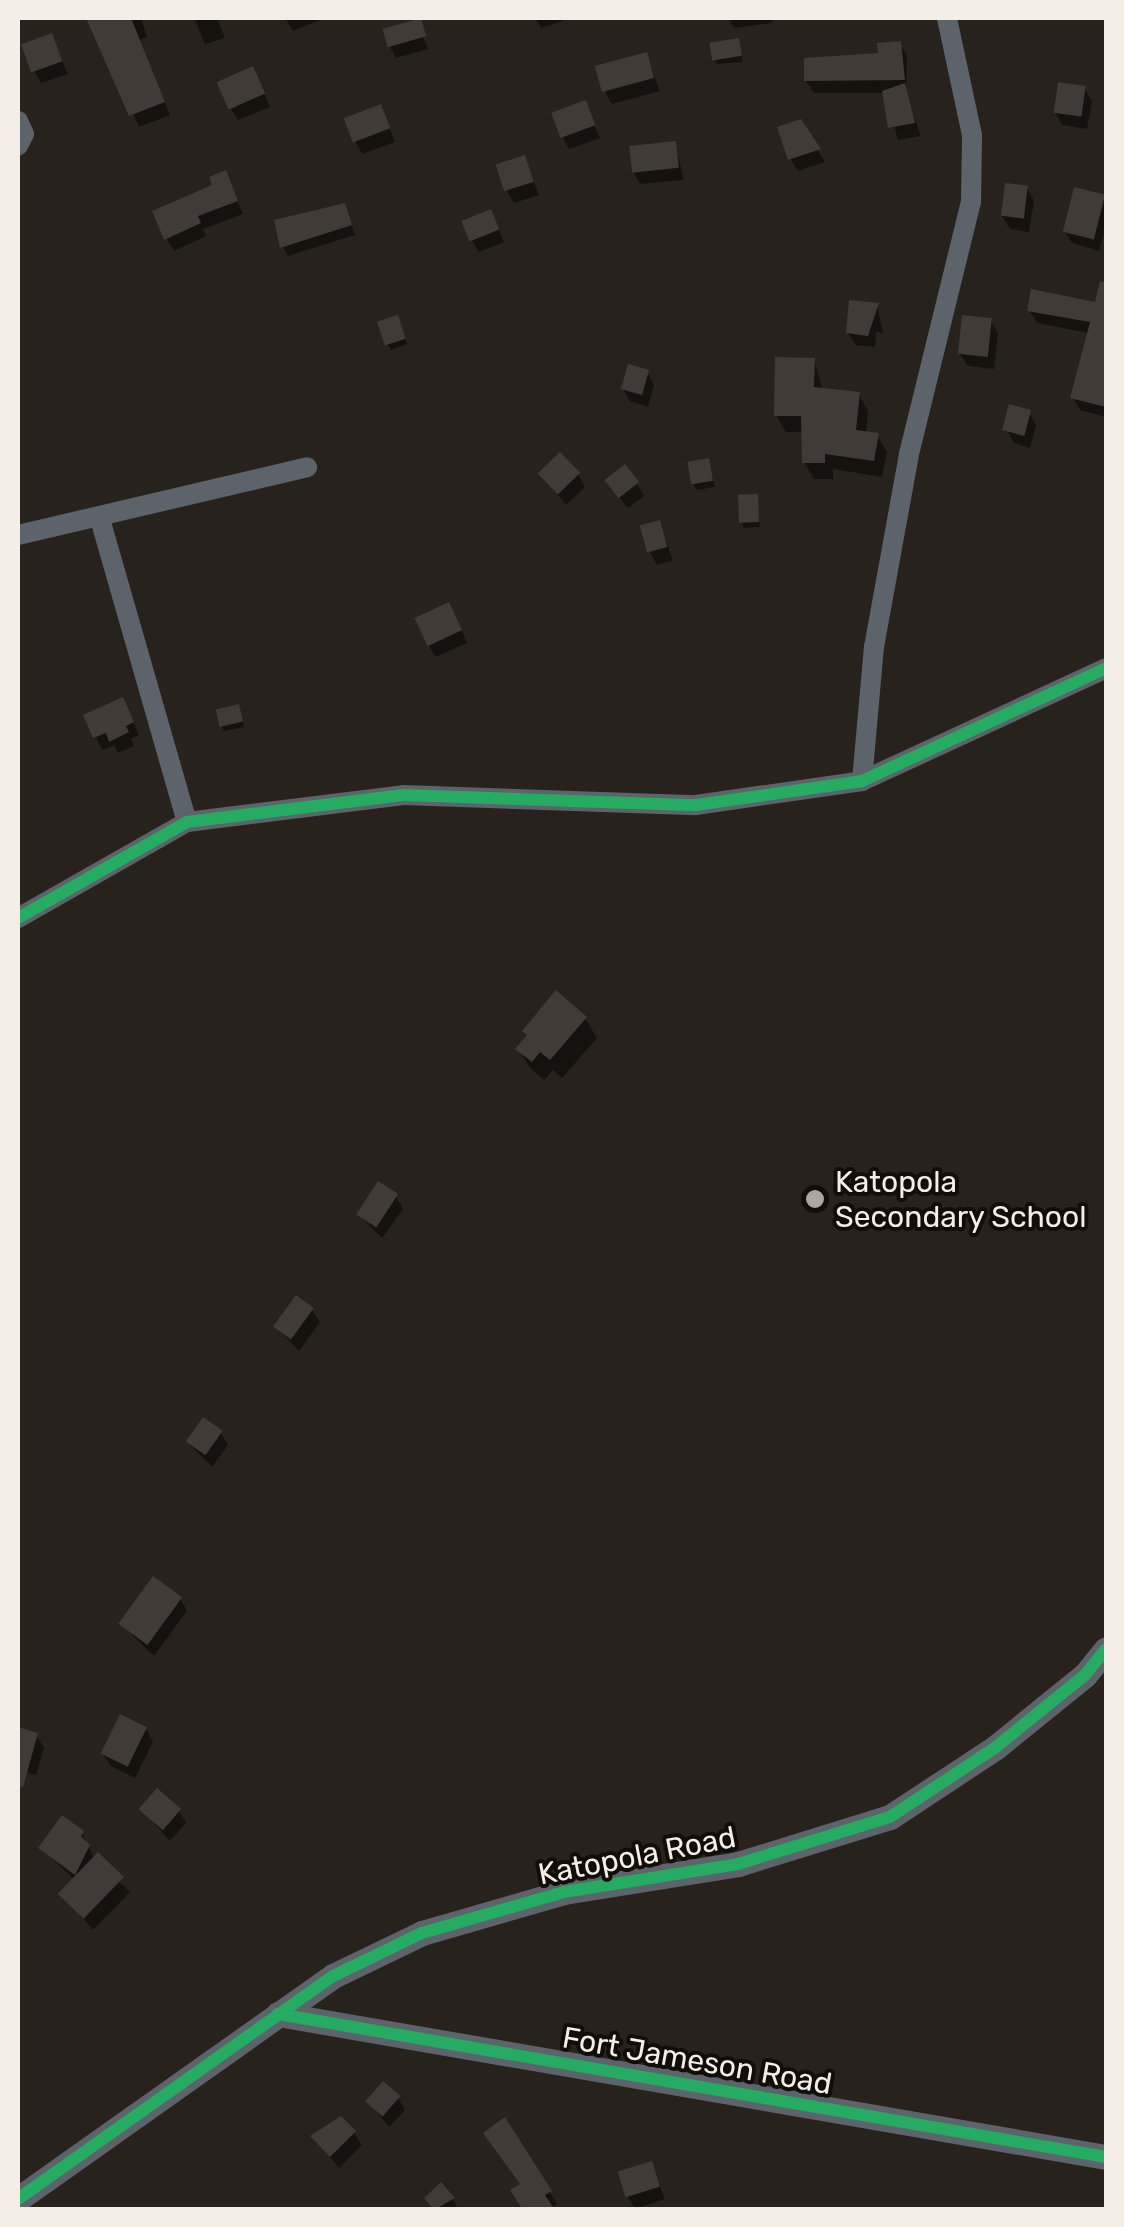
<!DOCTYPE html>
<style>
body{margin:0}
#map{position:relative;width:1124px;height:2227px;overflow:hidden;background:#27221c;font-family:Rubik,sans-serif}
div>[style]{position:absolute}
.shadow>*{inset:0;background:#0007}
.building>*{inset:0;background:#403b36;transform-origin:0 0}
.minor>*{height:20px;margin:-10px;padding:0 10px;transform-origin:10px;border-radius:10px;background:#5d636a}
.tertiary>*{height:25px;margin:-12.5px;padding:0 12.5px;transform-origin:12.5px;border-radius:12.5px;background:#5d636a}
.cycleway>*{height:12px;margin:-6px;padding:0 6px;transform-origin:6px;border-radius:6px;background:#26ab63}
.dots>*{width:28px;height:28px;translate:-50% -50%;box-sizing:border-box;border:5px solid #110d08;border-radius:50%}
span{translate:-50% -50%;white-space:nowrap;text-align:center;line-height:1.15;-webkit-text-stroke:8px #110d08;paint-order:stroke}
.poi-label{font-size:30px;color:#f4eee7}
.left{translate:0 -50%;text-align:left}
.street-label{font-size:30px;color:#f4eee7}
.frame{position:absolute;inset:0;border:20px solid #f4eee7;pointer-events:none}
</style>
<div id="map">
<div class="shadow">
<i style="clip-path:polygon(90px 18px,141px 18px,147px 37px,140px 40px,170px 115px,139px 127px)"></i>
<i style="clip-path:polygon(194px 18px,217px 18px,225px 38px,205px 44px)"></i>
<i style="clip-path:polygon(285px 18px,325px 18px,293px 31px)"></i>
<i style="clip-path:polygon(535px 18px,561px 18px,563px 21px,541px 28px)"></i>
<i style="clip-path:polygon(728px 18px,771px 18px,772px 23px,734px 28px)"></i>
<i style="clip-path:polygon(422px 35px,428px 49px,396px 58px,389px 45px)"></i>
<i style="clip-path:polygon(51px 36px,68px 74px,41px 83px,34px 71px)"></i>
<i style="clip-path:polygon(738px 40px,743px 62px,717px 64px,714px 59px)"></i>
<i style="clip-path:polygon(900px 44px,907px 56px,906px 96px,921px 136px,898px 140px,885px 93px,814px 93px,806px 81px)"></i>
<i style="clip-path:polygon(646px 55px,660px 91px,612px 104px,605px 92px)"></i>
<i style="clip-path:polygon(259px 81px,270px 107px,238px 120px,230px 108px)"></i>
<i style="clip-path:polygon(1084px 88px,1092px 101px,1087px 129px,1062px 125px,1055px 112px)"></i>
<i style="clip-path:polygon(585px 104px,600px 138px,569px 149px,562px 136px)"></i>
<i style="clip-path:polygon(387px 120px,395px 142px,362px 154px,355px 141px)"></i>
<i style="clip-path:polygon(800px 122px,825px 162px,798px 171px,790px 159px)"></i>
<i style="clip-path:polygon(675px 144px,684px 180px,640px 184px,633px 172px)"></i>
<i style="clip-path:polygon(524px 158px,539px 195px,514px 203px,507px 191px)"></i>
<i style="clip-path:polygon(225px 174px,243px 214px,203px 229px,206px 236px,174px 251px,166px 238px)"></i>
<i style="clip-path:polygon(1027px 188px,1034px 201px,1029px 232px,1010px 229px,1002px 216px)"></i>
<i style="clip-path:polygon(1104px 198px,1106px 226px,1099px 251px,1072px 243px,1064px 230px)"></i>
<i style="clip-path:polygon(344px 206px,355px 235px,288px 256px,283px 247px)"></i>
<i style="clip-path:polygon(497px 225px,504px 242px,479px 252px,471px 240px)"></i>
<i style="clip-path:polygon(1099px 292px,1106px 294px,1106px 417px,1080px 410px,1073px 398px,1089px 333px,1037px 323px,1029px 310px,1096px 304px)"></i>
<i style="clip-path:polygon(877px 305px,883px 333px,876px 332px,875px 347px,856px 345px,848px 333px)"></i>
<i style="clip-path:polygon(990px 320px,998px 333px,994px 369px,968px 366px,960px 354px)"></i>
<i style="clip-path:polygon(400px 323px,407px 344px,391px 350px,388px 345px)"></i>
<i style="clip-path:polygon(814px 360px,823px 391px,859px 395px,868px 411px,866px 434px,877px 435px,887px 452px,882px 477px,833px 469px,833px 479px,814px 479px,804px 462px,804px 432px,786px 432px,776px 415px)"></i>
<i style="clip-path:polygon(647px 372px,654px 385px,648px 407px,630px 401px,623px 389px)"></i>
<i style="clip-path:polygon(1029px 412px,1036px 425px,1030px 448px,1014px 443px,1007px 430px)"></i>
<i style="clip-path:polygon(708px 461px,715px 487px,697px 490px,693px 484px)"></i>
<i style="clip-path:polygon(540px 473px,578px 474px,585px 487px,566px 505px)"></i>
<i style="clip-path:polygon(637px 484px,644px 496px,628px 508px,616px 493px)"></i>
<i style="clip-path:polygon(756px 497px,760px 527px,744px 528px,741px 522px)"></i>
<i style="clip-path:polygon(659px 523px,673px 560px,657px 565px,650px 552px)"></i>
<i style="clip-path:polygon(456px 617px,467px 643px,436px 657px,428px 645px)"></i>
<i style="clip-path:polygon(238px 706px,244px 727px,224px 731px,221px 725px)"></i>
<i style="clip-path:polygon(129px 713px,139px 735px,131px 739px,134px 746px,118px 753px,114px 745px,103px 750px,95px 737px)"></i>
<i style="clip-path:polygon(585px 1018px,597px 1038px,562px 1078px,553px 1070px,544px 1080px,530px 1068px,518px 1049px,528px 1037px,525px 1031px)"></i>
<i style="clip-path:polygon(396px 1196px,403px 1209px,382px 1238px,358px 1214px)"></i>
<i style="clip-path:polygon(312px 1310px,320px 1322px,299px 1351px,276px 1327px)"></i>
<i style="clip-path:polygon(221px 1433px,228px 1445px,212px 1467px,188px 1442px)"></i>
<i style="clip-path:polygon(180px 1598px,187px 1611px,154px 1656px,121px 1624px)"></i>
<i style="clip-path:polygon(146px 1729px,153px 1742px,135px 1778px,111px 1766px,103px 1754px)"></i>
<i style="clip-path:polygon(18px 1732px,36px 1735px,44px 1748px,36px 1775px,18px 1770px)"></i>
<i style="clip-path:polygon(141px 1809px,179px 1811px,186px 1823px,170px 1841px)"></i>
<i style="clip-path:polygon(82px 1833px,95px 1860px,130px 1892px,93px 1930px,65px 1897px,77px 1882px,41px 1848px)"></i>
<i style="clip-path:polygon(398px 2098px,405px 2110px,389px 2127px,368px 2101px)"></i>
<i style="clip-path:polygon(505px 2120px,557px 2204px,551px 2208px,522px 2185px)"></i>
<i style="clip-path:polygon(354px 2133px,362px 2145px,339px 2168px,314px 2137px)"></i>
<i style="clip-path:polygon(651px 2164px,665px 2199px,635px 2209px,628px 2197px)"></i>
<i style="clip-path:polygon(441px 2186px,453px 2199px,458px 2210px,434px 2210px)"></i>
</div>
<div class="building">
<i style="clip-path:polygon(86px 18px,131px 18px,165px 102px,129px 116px)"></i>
<i style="left:421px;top:18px;width:19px;height:40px;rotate:74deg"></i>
<i style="left:52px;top:33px;width:30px;height:33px;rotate:70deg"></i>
<i style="left:739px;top:38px;width:18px;height:30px;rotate:81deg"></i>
<i style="clip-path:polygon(901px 41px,905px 80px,804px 81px,804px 58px,878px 53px,877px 43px)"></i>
<i style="left:647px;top:52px;width:27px;height:54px;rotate:75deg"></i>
<i style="left:253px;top:66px;width:30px;height:40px;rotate:66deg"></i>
<i style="left:1058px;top:82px;width:28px;height:31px;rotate:8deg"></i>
<i style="clip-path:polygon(905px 83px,915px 123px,888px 128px,882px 91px)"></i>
<i style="left:586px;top:100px;width:27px;height:37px;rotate:70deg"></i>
<i style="left:381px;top:104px;width:26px;height:40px;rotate:69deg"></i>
<i style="clip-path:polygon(801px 119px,821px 149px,788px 160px,777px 127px)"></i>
<i style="left:676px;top:141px;width:27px;height:47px;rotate:84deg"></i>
<i style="left:525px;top:155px;width:28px;height:31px;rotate:72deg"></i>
<i style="clip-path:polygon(226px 170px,238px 201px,198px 216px,201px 223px,164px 240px,152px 211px,212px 185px,209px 177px)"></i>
<i style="left:1005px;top:183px;width:23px;height:33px;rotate:7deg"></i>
<i style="left:1074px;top:187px;width:32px;height:46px;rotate:14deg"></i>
<i style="clip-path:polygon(345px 203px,352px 225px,280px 248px,274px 220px)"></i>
<i style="left:491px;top:209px;width:22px;height:32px;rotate:68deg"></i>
<i style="clip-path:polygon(1100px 281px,1106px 282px,1106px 407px,1070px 398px,1090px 322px,1027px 311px,1031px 289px,1095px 302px)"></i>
<i style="clip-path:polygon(849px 300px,879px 303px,868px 336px,846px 333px)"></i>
<i style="left:398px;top:315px;width:25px;height:22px;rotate:72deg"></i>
<i style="left:962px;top:315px;width:30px;height:39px;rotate:6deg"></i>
<i style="clip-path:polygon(775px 357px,815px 358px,814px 387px,860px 392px,856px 430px,879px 433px,874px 461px,825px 454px,825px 463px,802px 463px,801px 416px,774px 416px)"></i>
<i style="left:628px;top:364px;width:22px;height:26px;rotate:16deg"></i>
<i style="left:1009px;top:404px;width:23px;height:27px;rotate:15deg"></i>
<i style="left:560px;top:452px;width:29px;height:31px;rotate:46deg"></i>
<i style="left:709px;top:458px;width:23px;height:22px;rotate:80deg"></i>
<i style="left:625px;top:464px;width:23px;height:26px;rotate:52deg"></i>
<i style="left:758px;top:494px;width:28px;height:20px;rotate:88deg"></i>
<i style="left:660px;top:520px;width:28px;height:21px;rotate:75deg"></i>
<i style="left:449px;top:602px;width:31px;height:38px;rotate:65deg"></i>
<i style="clip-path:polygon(123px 697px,134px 722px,126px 726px,129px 732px,109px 742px,106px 733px,93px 738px,83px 715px)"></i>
<i style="left:239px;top:704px;width:18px;height:24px;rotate:77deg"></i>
<i style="clip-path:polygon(556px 990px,587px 1017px,550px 1060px,540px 1052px,532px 1062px,515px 1049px,527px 1035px,522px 1031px)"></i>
<i style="left:378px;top:1181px;width:24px;height:40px;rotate:33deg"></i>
<i style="left:296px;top:1295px;width:22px;height:39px;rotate:36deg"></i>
<i style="left:203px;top:1417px;width:24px;height:30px;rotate:35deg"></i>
<i style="left:153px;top:1576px;width:36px;height:59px;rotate:36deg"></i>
<i style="left:120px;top:1714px;width:30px;height:44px;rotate:26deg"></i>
<i style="clip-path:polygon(18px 1727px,38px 1733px,23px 1787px,18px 1786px)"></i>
<i style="left:157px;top:1788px;width:32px;height:28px;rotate:41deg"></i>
<i style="clip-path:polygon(62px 1815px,84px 1831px,81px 1836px,90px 1845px,75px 1875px,38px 1848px)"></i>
<i style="left:98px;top:1852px;width:36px;height:58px;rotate:44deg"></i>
<i style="left:383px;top:2081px;width:23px;height:27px;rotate:41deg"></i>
<i style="clip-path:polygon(341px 2116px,356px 2131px,330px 2157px,310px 2136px)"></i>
<i style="clip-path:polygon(505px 2117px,552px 2191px,545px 2195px,555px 2210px,523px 2210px,510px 2190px,520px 2184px,483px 2133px)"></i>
<i style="left:652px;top:2161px;width:27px;height:36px;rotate:73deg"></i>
<i style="clip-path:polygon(441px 2182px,455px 2198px,434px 2210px,424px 2198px)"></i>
</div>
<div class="minor">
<i style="left:18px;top:121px;width:14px;rotate:65deg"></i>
<i style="left:24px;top:134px;width:13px;rotate:117deg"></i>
<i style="left:100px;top:519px;width:315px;rotate:74deg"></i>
<i style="left:18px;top:535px;width:297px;rotate:-13.2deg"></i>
<i style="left:862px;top:781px;width:135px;rotate:-84.9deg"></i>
<i style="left:874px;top:647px;width:196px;rotate:-79.7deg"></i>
<i style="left:909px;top:454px;width:260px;rotate:-76.2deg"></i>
<i style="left:971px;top:202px;width:67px;rotate:-89.1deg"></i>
<i style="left:972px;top:135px;width:120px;rotate:-102.1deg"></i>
<i style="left:18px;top:918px;width:194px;rotate:-29.6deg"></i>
<i style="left:187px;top:822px;width:218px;rotate:-7.1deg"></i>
<i style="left:403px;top:795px;width:293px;rotate:2deg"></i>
<i style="left:696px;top:805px;width:168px;rotate:-8.2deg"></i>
<i style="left:862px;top:781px;width:269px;rotate:-24.8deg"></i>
</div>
<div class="tertiary">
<i style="left:278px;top:2014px;width:840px;rotate:9.8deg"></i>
<i style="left:18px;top:2199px;width:386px;rotate:-35.3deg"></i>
<i style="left:333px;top:1976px;width:99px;rotate:-25.8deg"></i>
<i style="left:422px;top:1933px;width:148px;rotate:-16.1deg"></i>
<i style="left:564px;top:1892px;width:176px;rotate:-9.1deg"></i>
<i style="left:738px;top:1864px;width:159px;rotate:-17.2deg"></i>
<i style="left:890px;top:1817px;width:127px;rotate:-33.4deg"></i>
<i style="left:996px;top:1747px;width:114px;rotate:-39deg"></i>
<i style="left:1085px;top:1675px;width:33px;rotate:-51deg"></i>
</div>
<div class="cycleway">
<i style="left:18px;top:918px;width:194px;rotate:-29.6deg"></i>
<i style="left:187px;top:822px;width:218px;rotate:-7.1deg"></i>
<i style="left:403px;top:795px;width:293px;rotate:2deg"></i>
<i style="left:696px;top:805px;width:168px;rotate:-8.2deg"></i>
<i style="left:862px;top:781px;width:269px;rotate:-24.8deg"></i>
<i style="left:278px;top:2014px;width:840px;rotate:9.8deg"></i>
<i style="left:18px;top:2199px;width:386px;rotate:-35.3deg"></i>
<i style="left:333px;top:1976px;width:99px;rotate:-25.8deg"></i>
<i style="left:422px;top:1933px;width:148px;rotate:-16.1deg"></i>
<i style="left:564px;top:1892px;width:176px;rotate:-9.1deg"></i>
<i style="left:738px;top:1864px;width:159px;rotate:-17.2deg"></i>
<i style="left:890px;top:1817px;width:127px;rotate:-33.4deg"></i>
<i style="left:996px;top:1747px;width:114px;rotate:-39deg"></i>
<i style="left:1085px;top:1675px;width:33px;rotate:-51deg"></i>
</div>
<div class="dots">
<i style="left:815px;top:1199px;background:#aca7a0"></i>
</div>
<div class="poi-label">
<span class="left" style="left:835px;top:1199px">Katopola<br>Secondary School</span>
</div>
<div class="street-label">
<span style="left:637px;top:1856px;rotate:-11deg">Katopola Road</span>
<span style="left:697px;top:2061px;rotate:10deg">Fort Jameson Road</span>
</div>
<div class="frame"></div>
</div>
